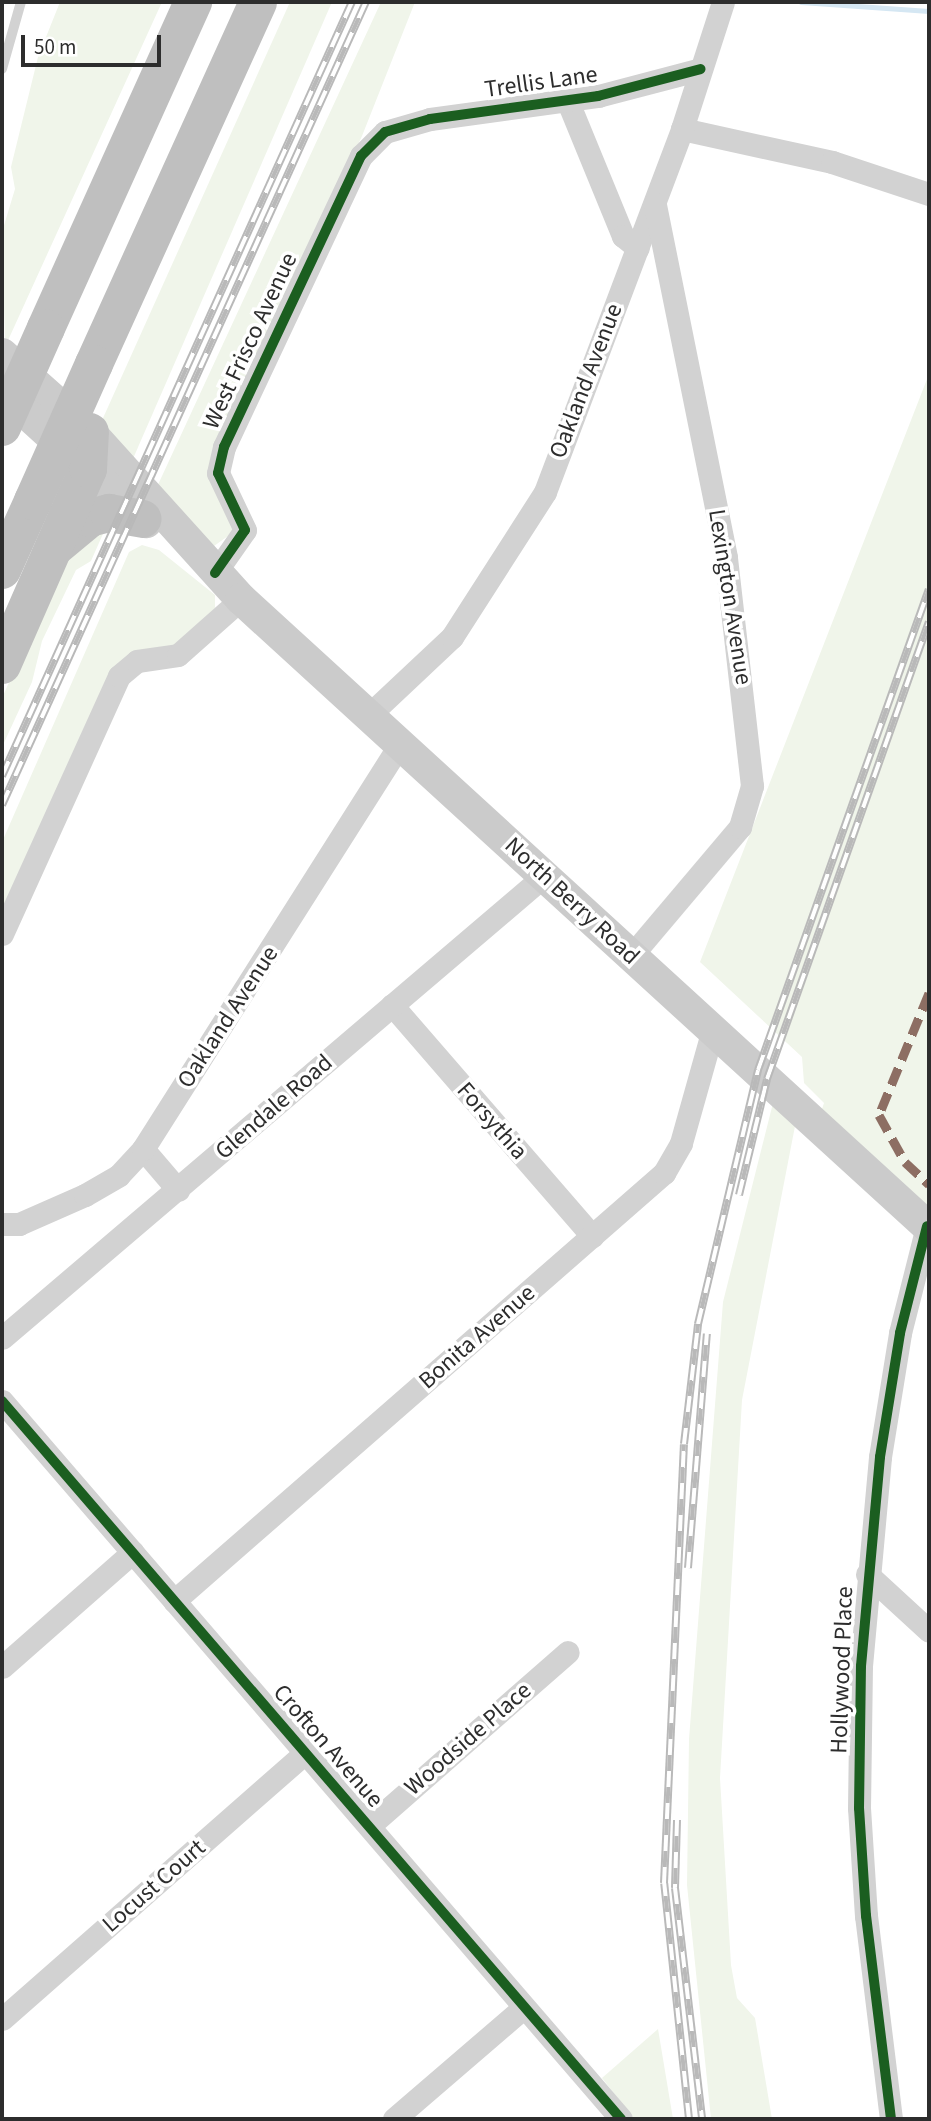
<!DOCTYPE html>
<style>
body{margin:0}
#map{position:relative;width:931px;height:2121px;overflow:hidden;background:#fff;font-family:"Source Sans 3",sans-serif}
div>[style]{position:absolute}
.green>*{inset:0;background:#f0f5ea}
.stream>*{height:5px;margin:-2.5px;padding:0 2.5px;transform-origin:2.5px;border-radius:2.5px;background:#d5e7f3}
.lane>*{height:10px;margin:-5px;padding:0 5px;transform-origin:5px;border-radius:5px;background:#d2d2d2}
.street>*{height:23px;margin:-11.5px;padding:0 11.5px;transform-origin:11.5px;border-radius:11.5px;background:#d2d2d2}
.secondary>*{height:32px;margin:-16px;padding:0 16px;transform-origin:16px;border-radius:16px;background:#cbcbcb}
.highway>*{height:38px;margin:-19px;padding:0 19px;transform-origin:19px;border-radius:19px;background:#bfbfbf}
.rail>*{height:8px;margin-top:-4px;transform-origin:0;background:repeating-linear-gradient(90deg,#fff 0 16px,#b9b9b9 0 32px);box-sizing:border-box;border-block:2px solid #b9b9b9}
.highway-bridge>*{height:38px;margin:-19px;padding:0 19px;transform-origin:19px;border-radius:19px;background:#bfbfbf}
.quiet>*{height:9px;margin-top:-4.5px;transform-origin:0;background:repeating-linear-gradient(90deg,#8d6e63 0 18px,transparent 0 27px)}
.cycleway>*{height:10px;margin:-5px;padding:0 5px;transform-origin:5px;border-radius:5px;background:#1b5e20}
span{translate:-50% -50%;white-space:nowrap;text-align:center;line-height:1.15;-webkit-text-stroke:7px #fff;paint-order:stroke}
.street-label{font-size:24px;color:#2d2d2d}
.frame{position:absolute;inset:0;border:4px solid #2d2d2d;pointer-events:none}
.scale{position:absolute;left:21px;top:35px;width:140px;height:32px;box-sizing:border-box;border:4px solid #2d2d2d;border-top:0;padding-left:9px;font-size:21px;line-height:24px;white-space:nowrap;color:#2d2d2d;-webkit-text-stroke:5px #fff;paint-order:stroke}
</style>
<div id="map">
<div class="green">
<i style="clip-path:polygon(60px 2px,162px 2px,5px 347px,2px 232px,15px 189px,11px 167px,38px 57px)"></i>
<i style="clip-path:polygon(290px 2px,332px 2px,132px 461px,99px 427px)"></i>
<i style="clip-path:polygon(381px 2px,415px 2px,362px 136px,211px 456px,235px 531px,214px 546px,156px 489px)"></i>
<i style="clip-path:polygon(929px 374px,929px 1207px,822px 1109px,824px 1103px,804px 1083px,802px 1057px,700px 962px)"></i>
<i style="clip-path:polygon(106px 527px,91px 561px,76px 570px,42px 641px,32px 682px,2px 747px,2px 698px,65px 557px)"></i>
<i style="clip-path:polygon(142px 545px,159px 550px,215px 595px,215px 608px,181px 644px,133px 652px,2px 912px,2px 842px,129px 552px)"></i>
<i style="clip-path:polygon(773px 1103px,796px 1121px,742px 1400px,720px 1778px,731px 1965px,737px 1998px,755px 2018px,772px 2119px,711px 2119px,687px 1885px,689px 1739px,723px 1302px)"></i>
<i style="clip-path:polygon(658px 2029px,673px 2119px,634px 2119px,602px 2078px)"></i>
</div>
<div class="stream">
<i style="left:801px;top:2px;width:128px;rotate:4deg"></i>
</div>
<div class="lane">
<i style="left:2px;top:69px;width:70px;rotate:-74.2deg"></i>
</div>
<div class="street">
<i style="left:568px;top:102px;width:145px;rotate:67.7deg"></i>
<i style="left:623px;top:236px;width:19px;rotate:39deg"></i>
<i style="left:682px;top:129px;width:154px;rotate:12.4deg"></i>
<i style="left:832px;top:162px;width:102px;rotate:18.3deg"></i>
<i style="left:215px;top:573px;width:52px;rotate:-55.1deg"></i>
<i style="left:245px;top:530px;width:63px;rotate:-115.3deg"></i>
<i style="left:218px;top:473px;width:27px;rotate:-77deg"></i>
<i style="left:224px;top:447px;width:322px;rotate:-64.8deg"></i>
<i style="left:361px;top:156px;width:34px;rotate:-45deg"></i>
<i style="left:385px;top:132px;width:47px;rotate:-16.1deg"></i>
<i style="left:430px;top:119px;width:170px;rotate:-7.8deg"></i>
<i style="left:598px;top:96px;width:106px;rotate:-14.7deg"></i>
<i style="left:369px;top:715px;width:114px;rotate:-43.2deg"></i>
<i style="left:452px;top:637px;width:172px;rotate:-57.3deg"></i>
<i style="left:545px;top:492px;width:388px;rotate:-69.3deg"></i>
<i style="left:682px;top:129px;width:133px;rotate:-72.1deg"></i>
<i style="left:2px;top:934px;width:283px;rotate:-65.6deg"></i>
<i style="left:119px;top:676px;width:23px;rotate:-40deg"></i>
<i style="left:137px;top:661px;width:41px;rotate:-8.3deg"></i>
<i style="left:178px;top:655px;width:84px;rotate:-41.6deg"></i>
<i style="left:631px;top:956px;width:169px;rotate:-49.8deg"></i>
<i style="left:740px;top:827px;width:43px;rotate:-73.7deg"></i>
<i style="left:752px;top:786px;width:230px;rotate:-96.5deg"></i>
<i style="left:726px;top:557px;width:360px;rotate:-101.4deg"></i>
<i style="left:392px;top:1005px;width:306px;rotate:49.1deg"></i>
<i style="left:143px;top:1149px;width:54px;rotate:49.5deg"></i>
<i style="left:2px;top:1224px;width:17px"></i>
<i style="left:19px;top:1224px;width:72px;rotate:-23.7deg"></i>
<i style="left:85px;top:1195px;width:39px;rotate:-30deg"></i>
<i style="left:119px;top:1175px;width:35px;rotate:-47deg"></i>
<i style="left:143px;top:1149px;width:477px;rotate:-57.6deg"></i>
<i style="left:2px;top:1338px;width:714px;rotate:-40.45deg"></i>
<i style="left:2px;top:1401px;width:948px;rotate:49.23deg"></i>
<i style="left:867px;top:1574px;width:84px;rotate:42.6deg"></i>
<i style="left:174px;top:1601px;width:651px;rotate:-41.14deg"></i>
<i style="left:664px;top:1173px;width:34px;rotate:-60deg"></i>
<i style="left:681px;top:1143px;width:118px;rotate:-74.3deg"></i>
<i style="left:2px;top:1667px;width:174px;rotate:-41.3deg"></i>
<i style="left:369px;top:1826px;width:264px;rotate:-41.2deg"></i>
<i style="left:2px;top:2019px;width:403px;rotate:-41.3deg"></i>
<i style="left:394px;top:2119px;width:170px;rotate:-40.7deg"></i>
<i style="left:891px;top:2119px;width:205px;rotate:-97deg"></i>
<i style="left:866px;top:1916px;width:108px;rotate:-93.7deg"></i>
<i style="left:859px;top:1808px;width:142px;rotate:-89.2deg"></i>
<i style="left:861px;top:1666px;width:210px;rotate:-84.8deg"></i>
<i style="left:880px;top:1457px;width:126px;rotate:-80.8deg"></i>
<i style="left:900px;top:1333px;width:110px;rotate:-75.8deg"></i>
</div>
<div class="secondary">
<i style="left:2px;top:354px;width:118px;rotate:41.6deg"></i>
<i style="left:90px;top:432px;width:225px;rotate:47.9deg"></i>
<i style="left:241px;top:599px;width:932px;rotate:42.43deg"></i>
<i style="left:2px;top:391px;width:195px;rotate:42.3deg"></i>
</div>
<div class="highway">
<i style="left:46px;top:328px;width:358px;rotate:-65.7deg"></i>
<i style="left:94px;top:364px;width:397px;rotate:-65.6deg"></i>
<i style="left:55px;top:547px;width:45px;rotate:-39.6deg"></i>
<i style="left:90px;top:518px;width:20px;rotate:-15deg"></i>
<i style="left:109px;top:513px;width:34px;rotate:10deg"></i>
<i style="left:2px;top:570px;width:76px;rotate:-65.8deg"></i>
<i style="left:2px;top:665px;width:214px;rotate:-66.3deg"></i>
<i style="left:88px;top:469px;width:37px;rotate:-87deg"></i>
</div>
<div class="rail">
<i style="left:2px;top:776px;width:849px;rotate:-65.67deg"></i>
<i style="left:2px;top:805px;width:882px;rotate:-65.62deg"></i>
<i style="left:739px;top:1195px;width:119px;rotate:-76.4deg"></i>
<i style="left:767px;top:1079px;width:485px;rotate:-70.5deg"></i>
<i style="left:688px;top:1568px;width:235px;rotate:-85.4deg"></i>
<i style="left:677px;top:1820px;width:68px;rotate:91.7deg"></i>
<i style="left:675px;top:1888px;width:233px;rotate:83.3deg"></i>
<i style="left:689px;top:2119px;width:237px;rotate:-96deg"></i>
<i style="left:664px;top:1883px;width:439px;rotate:-87.4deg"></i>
<i style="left:684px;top:1444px;width:121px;rotate:-83.3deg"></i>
<i style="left:698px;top:1324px;width:261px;rotate:-76.7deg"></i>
<i style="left:758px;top:1070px;width:510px;rotate:-70.43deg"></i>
</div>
<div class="highway-bridge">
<i style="left:2px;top:427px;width:108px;rotate:-66deg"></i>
<i style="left:33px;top:501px;width:150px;rotate:-66deg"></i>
</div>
<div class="quiet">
<i style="left:929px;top:993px;width:132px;rotate:112.3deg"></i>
<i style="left:879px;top:1115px;width:54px;rotate:61deg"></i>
<i style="left:905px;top:1162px;width:33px;rotate:43deg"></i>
</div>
<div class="cycleway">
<i style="left:215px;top:573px;width:52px;rotate:-55.1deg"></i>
<i style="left:245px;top:530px;width:63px;rotate:-115.3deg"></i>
<i style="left:218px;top:473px;width:27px;rotate:-77deg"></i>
<i style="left:224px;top:447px;width:322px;rotate:-64.8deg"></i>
<i style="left:361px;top:156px;width:34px;rotate:-45deg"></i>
<i style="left:385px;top:132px;width:47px;rotate:-16.1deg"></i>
<i style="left:430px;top:119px;width:170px;rotate:-7.8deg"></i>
<i style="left:598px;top:96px;width:106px;rotate:-14.7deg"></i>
<i style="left:2px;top:1401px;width:948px;rotate:49.23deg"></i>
<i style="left:891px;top:2119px;width:205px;rotate:-97deg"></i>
<i style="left:866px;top:1916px;width:108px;rotate:-93.7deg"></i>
<i style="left:859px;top:1808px;width:142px;rotate:-89.2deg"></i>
<i style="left:861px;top:1666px;width:210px;rotate:-84.8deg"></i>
<i style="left:880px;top:1457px;width:126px;rotate:-80.8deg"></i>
<i style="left:900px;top:1333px;width:110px;rotate:-75.8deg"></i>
</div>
<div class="street-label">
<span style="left:541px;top:82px;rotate:-8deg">Trellis Lane</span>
<span style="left:250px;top:341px;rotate:-65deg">West Frisco Avenue</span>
<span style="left:586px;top:381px;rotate:-69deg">Oakland Avenue</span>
<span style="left:730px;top:597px;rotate:81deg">Lexington Avenue</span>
<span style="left:572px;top:901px;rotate:43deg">North Berry Road</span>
<span style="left:228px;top:1017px;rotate:-57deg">Oakland Avenue</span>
<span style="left:274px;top:1107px;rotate:-41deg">Glendale Road</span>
<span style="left:492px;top:1121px;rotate:49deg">Forsythia</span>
<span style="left:477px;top:1337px;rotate:-41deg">Bonita Avenue</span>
<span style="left:842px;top:1670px;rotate:-88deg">Hollywood Place</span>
<span style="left:468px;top:1739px;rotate:-41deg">Woodside Place</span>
<span style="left:328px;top:1746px;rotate:49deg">Crofton Avenue</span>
<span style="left:154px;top:1886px;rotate:-41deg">Locust Court</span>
</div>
<div class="frame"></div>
<div class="scale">50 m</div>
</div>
